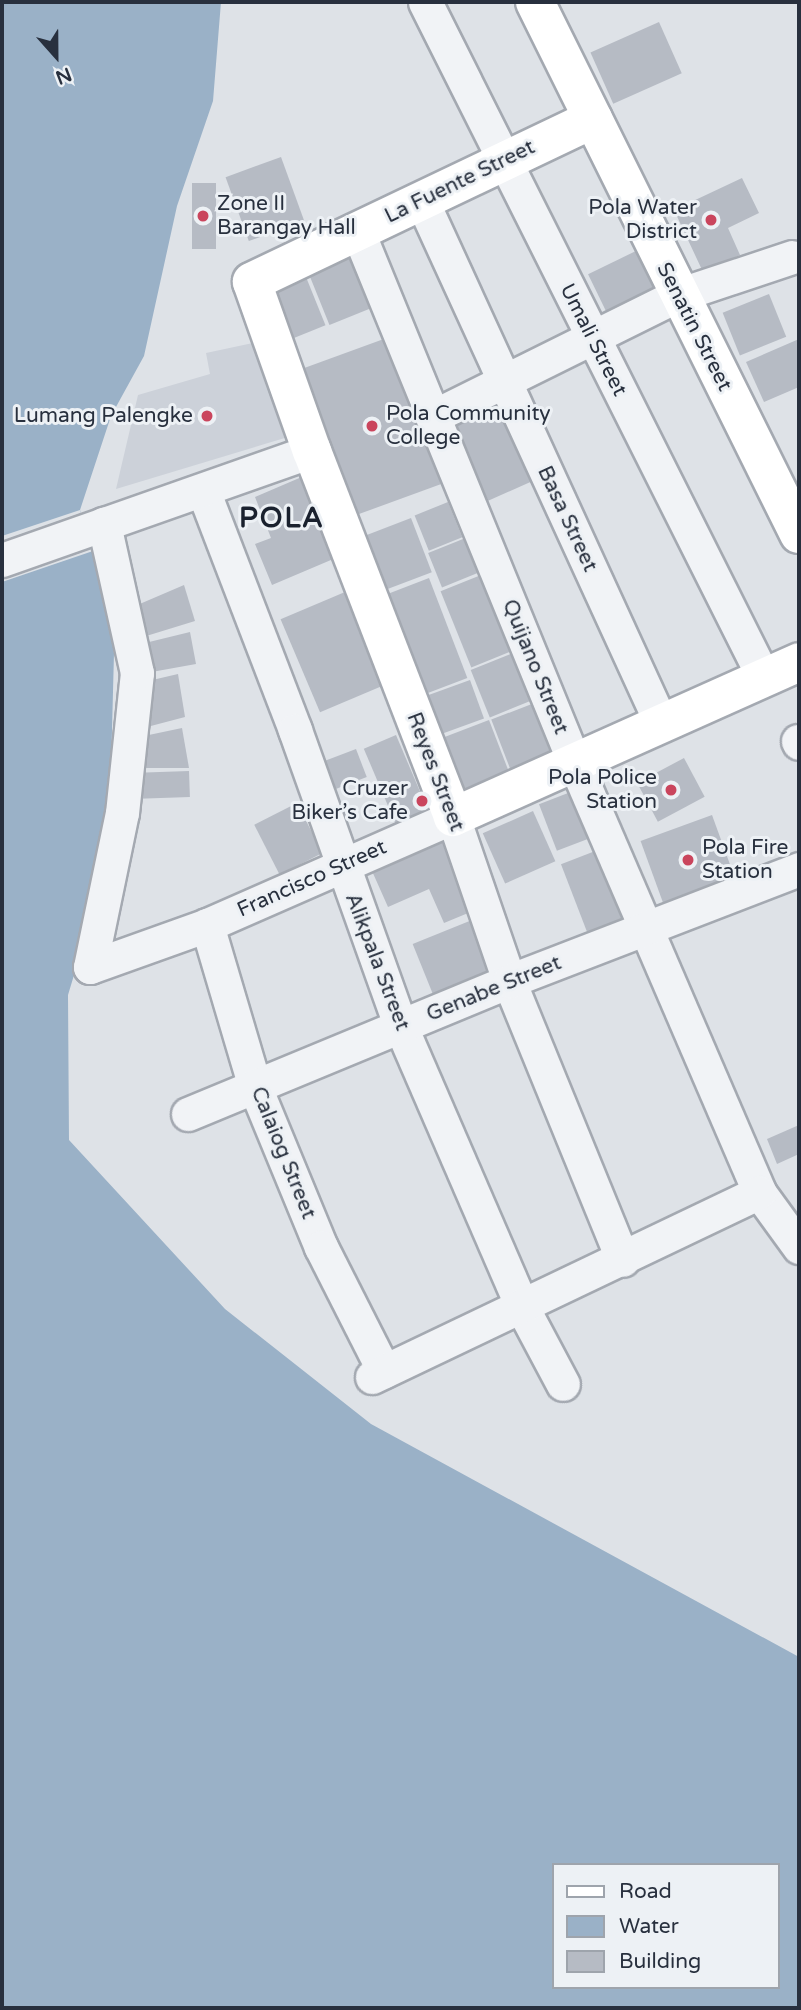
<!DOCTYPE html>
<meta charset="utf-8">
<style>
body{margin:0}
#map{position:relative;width:801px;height:2010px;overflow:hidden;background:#dee2e7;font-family:"Varela Round",sans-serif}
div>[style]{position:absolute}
.built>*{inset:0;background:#ccd1d9}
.water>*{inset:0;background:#9ab1c7}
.pier>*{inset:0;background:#dee2e7}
.building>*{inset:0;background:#b6bbc4;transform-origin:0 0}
.roads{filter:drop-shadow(2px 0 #a4a9b1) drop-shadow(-2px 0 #a4a9b1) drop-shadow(0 2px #a4a9b1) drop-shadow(0 -2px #a4a9b1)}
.minor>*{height:33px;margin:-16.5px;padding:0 16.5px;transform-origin:16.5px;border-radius:16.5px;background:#f1f3f6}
.major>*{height:38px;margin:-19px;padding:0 19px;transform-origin:19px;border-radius:19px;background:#fff}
.dots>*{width:19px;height:19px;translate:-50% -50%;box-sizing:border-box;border:4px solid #edf1f5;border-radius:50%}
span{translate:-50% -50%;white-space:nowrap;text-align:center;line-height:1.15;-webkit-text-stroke:6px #edf1f5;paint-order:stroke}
.street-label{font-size:21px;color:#28303e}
.poi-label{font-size:21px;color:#28303e}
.left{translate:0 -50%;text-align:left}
.right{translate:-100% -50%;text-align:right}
.district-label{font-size:28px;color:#1a212e;font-weight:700;letter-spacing:2px}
.frame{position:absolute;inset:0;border:4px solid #28303e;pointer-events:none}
.legend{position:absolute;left:552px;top:1863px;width:228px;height:126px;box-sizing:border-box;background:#edf1f5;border:2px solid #9ea4ac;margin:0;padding:9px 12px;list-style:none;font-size:21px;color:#28303e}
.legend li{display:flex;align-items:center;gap:14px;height:35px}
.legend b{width:35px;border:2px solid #9ea4ac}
.north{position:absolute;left:21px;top:21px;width:70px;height:70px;-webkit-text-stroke:5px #edf1f5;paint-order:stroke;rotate:159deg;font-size:19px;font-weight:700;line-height:28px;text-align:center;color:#28303e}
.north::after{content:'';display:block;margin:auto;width:24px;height:32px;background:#28303e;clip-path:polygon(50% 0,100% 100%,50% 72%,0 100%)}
</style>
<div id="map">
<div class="built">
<i style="clip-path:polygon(253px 343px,288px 437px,116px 489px,138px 395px,210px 374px,206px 353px)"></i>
</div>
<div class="water">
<i style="clip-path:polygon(evenodd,2px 2px,221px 2px,213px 101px,177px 206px,144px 356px,111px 416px,80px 510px,101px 578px,114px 653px,111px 769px,99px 892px,68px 995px,69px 1140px,225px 1309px,371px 1424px,799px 1657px,799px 2008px,2px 2008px,2px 2px,554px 1865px,778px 1865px,778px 1987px,554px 1987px,554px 1865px)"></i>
</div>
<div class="pier">
<i style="clip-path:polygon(80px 510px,93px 551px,2px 582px,2px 536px)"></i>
</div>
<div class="building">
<i style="left:659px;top:22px;width:56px;height:75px;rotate:66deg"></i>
<i style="left:281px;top:157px;width:68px;height:59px;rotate:70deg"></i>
<i style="clip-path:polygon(742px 178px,759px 213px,728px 228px,740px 255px,703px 272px,674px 210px)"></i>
<i style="left:192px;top:183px;width:24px;height:66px"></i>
<i style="left:642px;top:248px;width:46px;height:60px;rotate:64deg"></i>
<i style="left:353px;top:255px;width:56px;height:48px;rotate:68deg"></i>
<i style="left:306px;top:277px;width:52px;height:48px;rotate:68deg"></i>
<i style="left:769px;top:294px;width:46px;height:50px;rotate:68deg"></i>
<i style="left:392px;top:336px;width:156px;height:97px;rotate:70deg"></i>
<i style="clip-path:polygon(799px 339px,799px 387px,764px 402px,746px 362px)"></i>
<i style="left:500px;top:397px;width:90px;height:53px;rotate:66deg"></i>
<i style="clip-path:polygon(304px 476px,338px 557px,272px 585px,255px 544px,271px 538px,255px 497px)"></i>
<i style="left:448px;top:502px;width:38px;height:36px;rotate:68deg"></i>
<i style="left:411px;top:518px;width:58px;height:48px;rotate:69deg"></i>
<i style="left:468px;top:537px;width:37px;height:43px;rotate:68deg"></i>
<i style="left:486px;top:573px;width:82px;height:49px;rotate:68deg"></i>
<i style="left:429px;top:578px;width:107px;height:43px;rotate:69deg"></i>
<i style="clip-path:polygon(184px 585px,195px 621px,143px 637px,135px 606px)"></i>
<i style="left:345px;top:592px;width:101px;height:70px;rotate:67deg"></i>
<i style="clip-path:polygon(190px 632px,196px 664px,146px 673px,145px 643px)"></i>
<i style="left:518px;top:651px;width:51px;height:51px;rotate:68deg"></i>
<i style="clip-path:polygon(178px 674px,185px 717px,147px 727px,148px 681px)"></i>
<i style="left:470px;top:680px;width:41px;height:44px;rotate:70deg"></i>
<i style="left:537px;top:702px;width:60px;height:49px;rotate:69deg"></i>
<i style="left:489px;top:720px;width:61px;height:51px;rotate:69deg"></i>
<i style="clip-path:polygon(182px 728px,189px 768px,140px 768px,144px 736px)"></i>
<i style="left:396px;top:735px;width:82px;height:35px;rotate:67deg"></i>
<i style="left:356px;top:749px;width:30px;height:38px;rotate:69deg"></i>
<i style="left:684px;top:758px;width:44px;height:53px;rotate:62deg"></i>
<i style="left:189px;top:771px;width:26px;height:51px;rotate:88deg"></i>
<i style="left:581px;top:788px;width:50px;height:45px;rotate:69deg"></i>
<i style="left:297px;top:803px;width:56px;height:48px;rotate:63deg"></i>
<i style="left:533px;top:811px;width:55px;height:55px;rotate:66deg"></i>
<i style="left:712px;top:815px;width:67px;height:76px;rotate:70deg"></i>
<i style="clip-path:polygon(442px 840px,473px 911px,444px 923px,429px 889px,388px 907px,372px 871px)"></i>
<i style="left:603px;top:848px;width:76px;height:45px;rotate:69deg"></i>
<i style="left:472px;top:920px;width:59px;height:64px;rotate:68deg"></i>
<i style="clip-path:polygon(799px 1125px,799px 1154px,777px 1164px,767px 1139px)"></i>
</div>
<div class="roads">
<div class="minor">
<i style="left:425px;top:2px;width:756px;rotate:63.37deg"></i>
<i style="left:422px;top:201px;width:574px;rotate:65.4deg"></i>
<i style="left:358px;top:232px;width:575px;rotate:67.81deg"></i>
<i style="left:575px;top:764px;width:466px;rotate:66.7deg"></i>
<i style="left:759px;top:1192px;width:68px;rotate:54deg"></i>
<i style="left:432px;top:417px;width:275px;rotate:-26.4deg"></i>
<i style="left:678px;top:295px;width:120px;rotate:-18.4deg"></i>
<i style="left:203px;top:490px;width:257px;rotate:69deg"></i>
<i style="left:295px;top:730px;width:315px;rotate:70.4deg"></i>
<i style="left:401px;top:1027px;width:305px;rotate:66.6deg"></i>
<i style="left:522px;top:1307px;width:87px;rotate:62deg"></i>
<i style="left:2px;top:560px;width:329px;rotate:-19.4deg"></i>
<i style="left:798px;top:741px;width:2px;rotate:63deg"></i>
<i style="left:207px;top:925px;width:169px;rotate:73.5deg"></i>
<i style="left:255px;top:1087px;width:173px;rotate:67.6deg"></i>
<i style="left:321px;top:1247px;width:139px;rotate:63.1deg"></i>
<i style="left:90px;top:967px;width:124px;rotate:-19.7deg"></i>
<i style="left:207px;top:925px;width:269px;rotate:-23.7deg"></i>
<i style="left:453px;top:817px;width:173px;rotate:71.1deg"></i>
<i style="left:509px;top:981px;width:301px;rotate:67.8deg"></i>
<i style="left:90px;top:967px;width:157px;rotate:-78.3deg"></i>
<i style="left:122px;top:813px;width:141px;rotate:-83.9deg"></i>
<i style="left:137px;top:673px;width:153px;rotate:-102.5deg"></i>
<i style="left:188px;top:1114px;width:347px;rotate:-22.5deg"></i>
<i style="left:509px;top:981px;width:311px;rotate:-21.1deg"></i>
<i style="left:372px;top:1377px;width:429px;rotate:-25.5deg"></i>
</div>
<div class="major">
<i style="left:535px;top:2px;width:594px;rotate:63.61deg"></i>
<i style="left:593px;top:119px;width:378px;rotate:154.5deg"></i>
<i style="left:252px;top:282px;width:179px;rotate:70.5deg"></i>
<i style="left:312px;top:451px;width:392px;rotate:68.9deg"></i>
<i style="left:453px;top:817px;width:379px;rotate:-24.1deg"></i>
</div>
</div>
<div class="dots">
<i style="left:203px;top:216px;background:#ca455d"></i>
<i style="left:711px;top:220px;background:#ca455d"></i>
<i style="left:207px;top:416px;background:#ca455d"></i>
<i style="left:372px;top:426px;background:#ca455d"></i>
<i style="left:671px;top:790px;background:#ca455d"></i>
<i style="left:422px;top:801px;background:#ca455d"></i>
<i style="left:688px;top:860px;background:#ca455d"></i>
</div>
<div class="street-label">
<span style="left:460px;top:182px;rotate:-26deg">La Fuente Street</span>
<span style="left:694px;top:327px;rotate:63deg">Senatin Street</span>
<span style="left:593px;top:340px;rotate:63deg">Umali Street</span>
<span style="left:567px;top:519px;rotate:65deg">Basa Street</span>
<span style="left:535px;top:667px;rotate:68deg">Quijano Street</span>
<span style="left:435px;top:772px;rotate:69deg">Reyes Street</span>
<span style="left:312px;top:879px;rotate:-24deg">Francisco Street</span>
<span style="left:377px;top:962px;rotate:69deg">Alikpala Street</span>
<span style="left:494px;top:989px;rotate:-22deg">Genabe Street</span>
<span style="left:283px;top:1153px;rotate:68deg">Calaiog Street</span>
</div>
<div class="poi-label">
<span class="left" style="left:217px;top:216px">Zone II<br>Barangay Hall</span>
<span class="right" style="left:697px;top:220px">Pola Water<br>District</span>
<span class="left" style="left:386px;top:426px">Pola Community<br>College</span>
<span class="right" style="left:193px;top:416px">Lumang Palengke</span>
<span class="right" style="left:657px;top:790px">Pola Police<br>Station</span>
<span class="right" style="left:408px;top:801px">Cruzer<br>Biker’s Cafe</span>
<span class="left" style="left:702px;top:860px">Pola Fire<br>Station</span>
</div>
<div class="district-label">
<span style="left:282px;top:518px">POLA</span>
</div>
<div class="frame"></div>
<ul class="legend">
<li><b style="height:9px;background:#fff"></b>Road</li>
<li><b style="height:19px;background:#9ab1c7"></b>Water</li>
<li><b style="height:19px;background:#b6bbc4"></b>Building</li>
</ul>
<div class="north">N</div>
</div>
